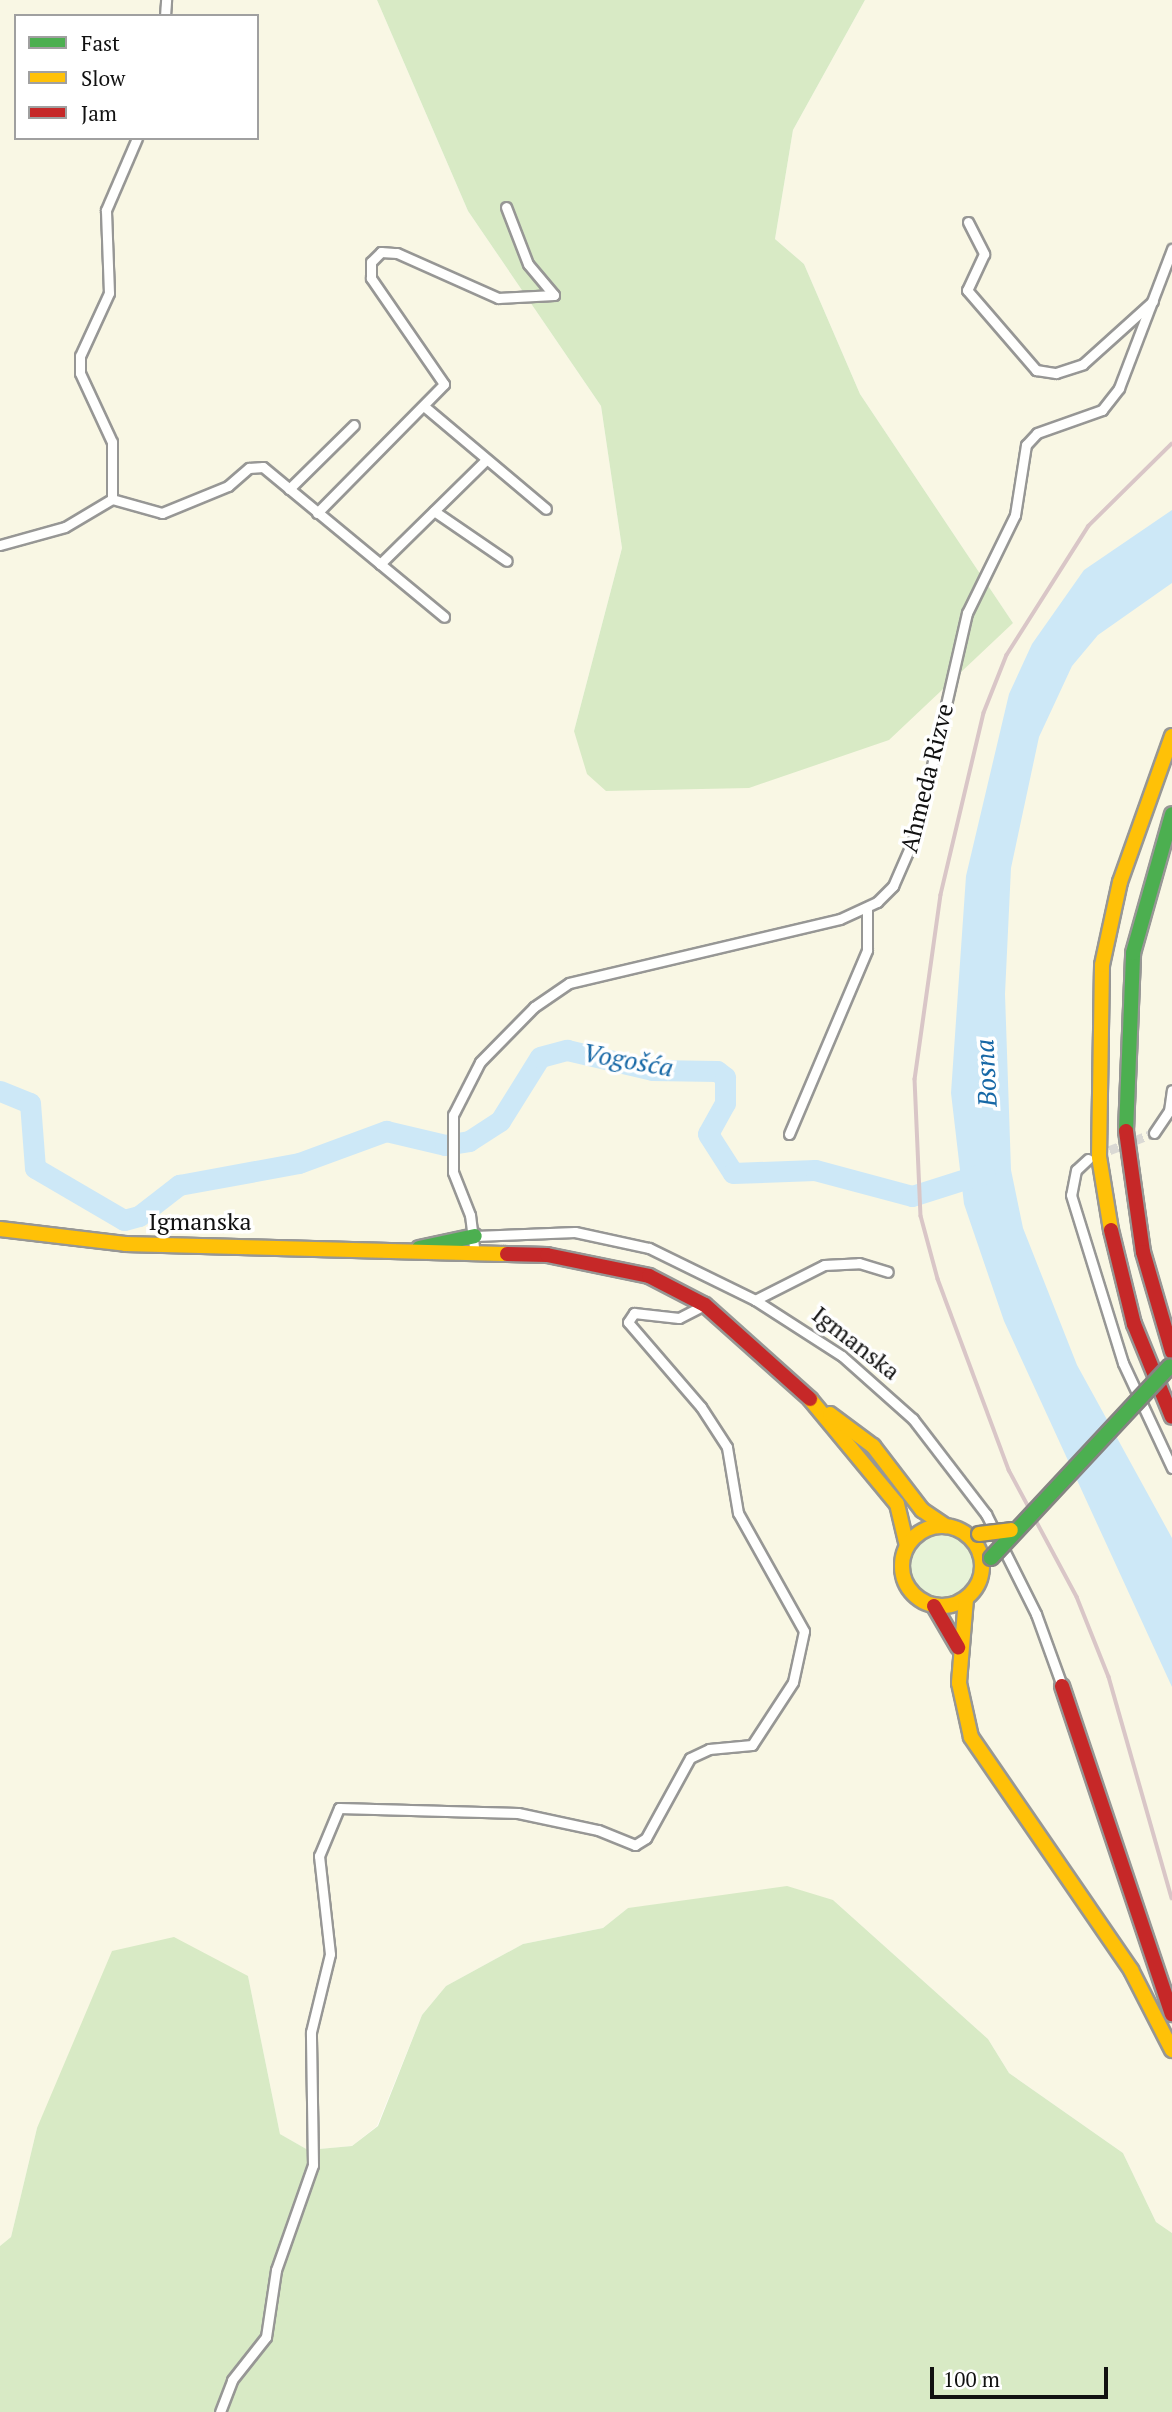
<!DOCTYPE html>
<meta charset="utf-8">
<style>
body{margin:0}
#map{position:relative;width:1172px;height:2412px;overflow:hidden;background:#fdfcf7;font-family:"PT Serif",serif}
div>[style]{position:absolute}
.farmland>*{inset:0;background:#f9f7e4}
.green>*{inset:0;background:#e7f3d7}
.round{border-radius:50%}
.forest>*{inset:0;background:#d8eac5}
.water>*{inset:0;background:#cde8f7}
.river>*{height:21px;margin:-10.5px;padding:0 10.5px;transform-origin:10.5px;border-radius:10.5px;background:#cde8f7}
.street-tunnel>*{height:9px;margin-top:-4.5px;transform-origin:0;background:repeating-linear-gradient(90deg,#dad9d4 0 9px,transparent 0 13.5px)}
.roads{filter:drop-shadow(2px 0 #979795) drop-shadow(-2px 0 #979795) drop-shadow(0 2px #979795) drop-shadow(0 -2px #979795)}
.street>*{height:9px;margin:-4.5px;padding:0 4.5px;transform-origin:4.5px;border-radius:4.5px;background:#fffffe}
.fast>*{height:14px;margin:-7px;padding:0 7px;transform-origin:7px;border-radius:7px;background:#4caf50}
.slow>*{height:14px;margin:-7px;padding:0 7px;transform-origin:7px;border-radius:7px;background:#ffc107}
.slow>.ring{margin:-7px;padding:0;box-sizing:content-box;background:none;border:14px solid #ffc107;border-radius:50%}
.jam>*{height:14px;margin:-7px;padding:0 7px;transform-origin:7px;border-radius:7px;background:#c62828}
.rail>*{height:3.5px;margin:-1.75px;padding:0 1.75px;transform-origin:1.75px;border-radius:1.75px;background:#d9c6c7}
.bridges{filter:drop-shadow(2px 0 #858482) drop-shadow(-2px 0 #858482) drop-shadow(0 2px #858482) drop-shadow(0 -2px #858482)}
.fast-bridge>*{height:14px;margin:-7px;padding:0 7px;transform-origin:7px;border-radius:7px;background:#4caf50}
.slow-bridge>*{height:14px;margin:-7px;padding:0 7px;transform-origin:7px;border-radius:7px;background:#ffc107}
span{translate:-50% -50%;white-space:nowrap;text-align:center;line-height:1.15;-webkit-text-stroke:7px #fff;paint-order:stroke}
.street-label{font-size:24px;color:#111}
.water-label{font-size:26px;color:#1768a6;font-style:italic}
.legend{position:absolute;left:14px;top:14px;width:245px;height:126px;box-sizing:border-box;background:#fff;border:2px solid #a0a0a0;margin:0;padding:9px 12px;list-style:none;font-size:21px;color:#111}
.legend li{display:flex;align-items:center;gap:14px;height:35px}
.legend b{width:35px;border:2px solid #a0a0a0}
.scale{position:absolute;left:930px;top:2367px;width:178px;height:32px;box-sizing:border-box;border:4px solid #111;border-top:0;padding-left:9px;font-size:21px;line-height:24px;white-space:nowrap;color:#111;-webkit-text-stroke:5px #fff;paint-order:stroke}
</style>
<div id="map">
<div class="farmland">
<i style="clip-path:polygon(evenodd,0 0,377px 0,468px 211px,601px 406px,622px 548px,574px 731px,1013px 623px,860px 394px,804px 264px,775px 239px,793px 130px,865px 0,1172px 0,1172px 2233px,1156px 2222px,1123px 2153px,1009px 2073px,988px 2039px,833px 1900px,628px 1908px,603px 1928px,523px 1944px,446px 1986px,422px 2015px,377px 2126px,352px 2146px,308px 2150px,280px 2134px,248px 1976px,37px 2128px,11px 2237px,0 2246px,0 0,16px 16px,257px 16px,257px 138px,16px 138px,16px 16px)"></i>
</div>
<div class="green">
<i class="round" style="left:908px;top:1533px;width:68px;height:68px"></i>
</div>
<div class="forest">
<i style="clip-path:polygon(377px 0,865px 0,793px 130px,775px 239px,804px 264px,860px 394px,1013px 623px,889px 740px,749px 788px,606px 791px,587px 774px,574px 731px,622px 548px,601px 406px,468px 211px)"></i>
<i style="clip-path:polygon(787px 1886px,833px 1900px,988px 2039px,1009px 2073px,1123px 2153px,1156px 2222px,1172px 2233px,1172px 2412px,0 2412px,0 2246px,11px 2237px,37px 2128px,112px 1951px,174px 1937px,248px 1976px,280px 2134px,308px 2150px,352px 2146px,378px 2126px,422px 2015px,446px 1986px,523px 1944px,603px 1928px,628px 1908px)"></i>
</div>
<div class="water">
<i style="clip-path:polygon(1172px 510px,1172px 583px,1098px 635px,1072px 666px,1039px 737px,1011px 868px,1005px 994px,1011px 1170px,1023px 1228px,1077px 1365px,1172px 1538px,1172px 1687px,1004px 1321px,964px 1204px,951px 1093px,966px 876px,1009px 694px,1032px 644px,1084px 570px)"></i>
</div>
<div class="river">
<i style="left:0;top:1091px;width:32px;rotate:22deg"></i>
<i style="left:30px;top:1103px;width:65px;rotate:85.6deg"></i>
<i style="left:35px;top:1168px;width:103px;rotate:30.3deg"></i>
<i style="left:124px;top:1220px;width:16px;rotate:-15deg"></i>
<i style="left:139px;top:1216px;width:51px;rotate:-37.8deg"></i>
<i style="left:179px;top:1185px;width:122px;rotate:-10.4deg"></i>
<i style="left:299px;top:1163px;width:93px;rotate:-20.2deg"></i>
<i style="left:386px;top:1131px;width:61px;rotate:13.3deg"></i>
<i style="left:445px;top:1145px;width:24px;rotate:-9deg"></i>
<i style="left:469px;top:1141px;width:37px;rotate:-33deg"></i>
<i style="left:500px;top:1121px;width:75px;rotate:-58deg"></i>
<i style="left:540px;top:1057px;width:28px;rotate:-15deg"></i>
<i style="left:567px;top:1050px;width:87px;rotate:13.2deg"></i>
<i style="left:652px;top:1070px;width:65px;rotate:0.9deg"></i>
<i style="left:717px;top:1071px;width:10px;rotate:37deg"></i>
<i style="left:725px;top:1077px;width:26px;rotate:90deg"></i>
<i style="left:725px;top:1103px;width:35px;rotate:119deg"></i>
<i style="left:708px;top:1134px;width:46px;rotate:57.3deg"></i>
<i style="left:733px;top:1173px;width:82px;rotate:-2.1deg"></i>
<i style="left:815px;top:1170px;width:100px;rotate:15deg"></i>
<i style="left:912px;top:1196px;width:76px;rotate:-17.7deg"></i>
</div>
<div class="street-tunnel">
<i style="left:1097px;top:1155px;width:61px;rotate:-21.1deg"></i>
</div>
<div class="roads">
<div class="street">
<i style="left:165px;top:16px;width:16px;rotate:-86deg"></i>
<i style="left:968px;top:222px;width:36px;rotate:63deg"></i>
<i style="left:984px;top:254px;width:40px;rotate:115deg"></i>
<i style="left:967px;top:290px;width:106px;rotate:49.2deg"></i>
<i style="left:1036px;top:370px;width:20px;rotate:9deg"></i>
<i style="left:1056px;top:373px;width:28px;rotate:-18deg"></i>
<i style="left:1083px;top:364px;width:94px;rotate:-42deg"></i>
<i style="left:425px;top:407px;width:158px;rotate:40.1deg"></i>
<i style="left:289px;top:489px;width:91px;rotate:-44.6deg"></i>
<i style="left:112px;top:499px;width:52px;rotate:15.6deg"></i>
<i style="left:162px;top:513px;width:71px;rotate:-22.2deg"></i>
<i style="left:228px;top:486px;width:28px;rotate:-41deg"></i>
<i style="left:249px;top:468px;width:14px;rotate:-4deg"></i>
<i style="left:263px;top:467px;width:235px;rotate:39.6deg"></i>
<i style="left:434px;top:511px;width:88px;rotate:34.4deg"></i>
<i style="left:317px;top:513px;width:181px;rotate:-45.4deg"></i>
<i style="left:444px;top:384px;width:129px;rotate:-124.6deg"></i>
<i style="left:371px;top:278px;width:16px;rotate:-90deg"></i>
<i style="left:371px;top:262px;width:14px;rotate:-45deg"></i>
<i style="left:381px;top:252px;width:16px;rotate:4deg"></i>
<i style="left:397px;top:253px;width:111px;rotate:24deg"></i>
<i style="left:498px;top:298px;width:56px;rotate:-3.1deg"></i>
<i style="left:554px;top:295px;width:40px;rotate:-130deg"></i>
<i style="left:528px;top:264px;width:61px;rotate:-111.1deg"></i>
<i style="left:0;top:545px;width:67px;rotate:-15.5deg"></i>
<i style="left:65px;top:527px;width:55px;rotate:-30.8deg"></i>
<i style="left:112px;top:499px;width:57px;rotate:-90deg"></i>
<i style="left:112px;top:442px;width:76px;rotate:-114.9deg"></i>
<i style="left:80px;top:373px;width:17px;rotate:-90deg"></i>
<i style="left:80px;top:356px;width:69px;rotate:-65.3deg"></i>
<i style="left:109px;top:293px;width:83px;rotate:-92.1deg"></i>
<i style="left:106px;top:210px;width:78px;rotate:-66.7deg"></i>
<i style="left:380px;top:564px;width:148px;rotate:-44.5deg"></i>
<i style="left:1154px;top:1133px;width:27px;rotate:-56deg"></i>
<i style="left:1169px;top:1111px;width:21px;rotate:-82deg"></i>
<i style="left:789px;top:1134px;width:200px;rotate:-67deg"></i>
<i style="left:867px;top:950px;width:42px;rotate:-90deg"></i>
<i style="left:1088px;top:1159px;width:16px;rotate:137deg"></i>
<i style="left:1076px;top:1170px;width:25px;rotate:101deg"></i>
<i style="left:1071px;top:1195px;width:176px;rotate:72.8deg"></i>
<i style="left:1123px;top:1363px;width:116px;rotate:65deg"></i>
<i style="left:475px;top:1236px;width:100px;rotate:-2.3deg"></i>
<i style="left:575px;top:1232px;width:76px;rotate:12.2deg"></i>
<i style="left:649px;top:1248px;width:118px;rotate:26.1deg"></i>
<i style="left:755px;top:1300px;width:103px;rotate:32.8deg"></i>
<i style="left:842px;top:1356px;width:95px;rotate:41.6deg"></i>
<i style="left:913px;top:1419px;width:120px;rotate:52.5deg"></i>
<i style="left:986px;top:1514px;width:112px;rotate:63.4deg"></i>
<i style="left:1036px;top:1614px;width:77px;rotate:70.1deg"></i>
<i style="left:475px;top:1255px;width:40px;rotate:-97.1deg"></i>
<i style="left:470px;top:1215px;width:46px;rotate:-111.6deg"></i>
<i style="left:453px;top:1172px;width:57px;rotate:-90deg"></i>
<i style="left:453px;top:1115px;width:59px;rotate:-63deg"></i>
<i style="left:480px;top:1062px;width:77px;rotate:-45.5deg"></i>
<i style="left:534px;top:1007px;width:42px;rotate:-34.4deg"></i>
<i style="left:569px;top:983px;width:278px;rotate:-13.3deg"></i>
<i style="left:840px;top:919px;width:41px;rotate:-24.7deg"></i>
<i style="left:877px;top:902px;width:23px;rotate:-45deg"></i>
<i style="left:893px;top:886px;width:60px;rotate:-66.4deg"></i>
<i style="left:917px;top:831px;width:224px;rotate:-77.1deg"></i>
<i style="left:967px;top:613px;width:109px;rotate:-63.9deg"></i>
<i style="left:1015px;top:515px;width:71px;rotate:-81.1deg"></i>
<i style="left:1026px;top:445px;width:16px;rotate:-47deg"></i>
<i style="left:1037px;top:433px;width:69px;rotate:-19.5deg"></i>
<i style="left:1102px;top:410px;width:28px;rotate:-52deg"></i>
<i style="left:1119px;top:388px;width:149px;rotate:-69.1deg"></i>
<i style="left:755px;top:1300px;width:77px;rotate:-26.9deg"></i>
<i style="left:824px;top:1265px;width:35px;rotate:-3deg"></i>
<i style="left:859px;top:1263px;width:30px;rotate:17deg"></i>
<i style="left:220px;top:2412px;width:34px;rotate:-69deg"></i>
<i style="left:232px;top:2380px;width:55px;rotate:-51.7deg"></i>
<i style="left:266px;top:2337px;width:68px;rotate:-81.5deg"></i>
<i style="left:276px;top:2270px;width:111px;rotate:-70.6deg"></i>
<i style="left:313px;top:2165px;width:133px;rotate:-90.9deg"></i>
<i style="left:311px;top:2032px;width:80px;rotate:-76.3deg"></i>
<i style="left:330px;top:1954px;width:99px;rotate:-96.4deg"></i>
<i style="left:319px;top:1856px;width:52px;rotate:-67.4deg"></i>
<i style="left:339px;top:1808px;width:179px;rotate:1.6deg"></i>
<i style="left:518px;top:1813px;width:82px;rotate:12deg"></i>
<i style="left:598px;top:1830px;width:40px;rotate:22deg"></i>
<i style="left:635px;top:1845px;width:13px;rotate:-32deg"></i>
<i style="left:646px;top:1838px;width:91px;rotate:-61.2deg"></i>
<i style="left:690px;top:1758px;width:21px;rotate:-25deg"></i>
<i style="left:709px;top:1749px;width:43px;rotate:-5.3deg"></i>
<i style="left:752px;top:1745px;width:75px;rotate:-56.9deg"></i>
<i style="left:793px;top:1682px;width:52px;rotate:-77.8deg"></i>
<i style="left:804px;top:1631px;width:135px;rotate:-119.2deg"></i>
<i style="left:738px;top:1513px;width:67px;rotate:-99.5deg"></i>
<i style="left:727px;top:1447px;width:48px;rotate:-123deg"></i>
<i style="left:701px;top:1407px;width:112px;rotate:-130.7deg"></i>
<i style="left:628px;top:1322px;width:11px;rotate:-56deg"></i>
<i style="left:634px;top:1313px;width:45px;rotate:6.3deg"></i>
<i style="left:679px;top:1318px;width:29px;rotate:-27deg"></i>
</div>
<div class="fast">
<i style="left:1126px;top:1131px;width:178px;rotate:-87.7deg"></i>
<i style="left:1133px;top:953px;width:144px;rotate:-74.3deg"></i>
<i style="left:419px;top:1248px;width:57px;rotate:-12.1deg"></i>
</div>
<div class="slow">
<i style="left:0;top:1229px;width:126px;rotate:6.8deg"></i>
<i style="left:125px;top:1244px;width:382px;rotate:1.5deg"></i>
<i style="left:1111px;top:1230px;width:74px;rotate:-99.3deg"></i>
<i style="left:1099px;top:1157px;width:192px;rotate:-89.1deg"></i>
<i style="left:1102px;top:965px;width:85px;rotate:-77.8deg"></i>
<i style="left:1120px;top:882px;width:155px;rotate:-70.4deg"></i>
<i style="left:810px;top:1399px;width:136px;rotate:50.4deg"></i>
<i style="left:897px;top:1504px;width:43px;rotate:76.6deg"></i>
<i style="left:830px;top:1414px;width:54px;rotate:36.7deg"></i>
<i style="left:873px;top:1446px;width:81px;rotate:52.6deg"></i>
<i style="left:922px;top:1510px;width:29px;rotate:34deg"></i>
<i class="ring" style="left:902px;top:1526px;width:66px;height:66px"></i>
<i style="left:966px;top:1599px;width:84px;rotate:94.8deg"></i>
<i style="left:959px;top:1683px;width:55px;rotate:77.5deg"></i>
<i style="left:971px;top:1737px;width:283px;rotate:55.5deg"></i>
<i style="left:1131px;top:1970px;width:90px;rotate:62.9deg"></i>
</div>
<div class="jam">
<i style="left:1126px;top:1131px;width:122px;rotate:82deg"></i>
<i style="left:1143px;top:1252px;width:104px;rotate:73.8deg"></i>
<i style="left:1111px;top:1230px;width:97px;rotate:76.3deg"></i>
<i style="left:1134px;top:1324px;width:100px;rotate:67.8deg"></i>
<i style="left:507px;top:1254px;width:40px;rotate:1.4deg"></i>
<i style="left:547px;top:1255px;width:104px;rotate:11.6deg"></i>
<i style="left:649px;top:1276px;width:63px;rotate:27.4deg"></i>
<i style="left:705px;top:1305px;width:141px;rotate:41.8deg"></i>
<i style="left:934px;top:1606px;width:48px;rotate:59.7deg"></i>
<i style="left:1062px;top:1686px;width:346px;rotate:71.5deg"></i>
</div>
</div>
<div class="rail">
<i style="left:1172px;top:444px;width:117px;rotate:135.3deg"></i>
<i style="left:1089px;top:526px;width:153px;rotate:122.4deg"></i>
<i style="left:1007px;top:655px;width:62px;rotate:111.6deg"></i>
<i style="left:984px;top:713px;width:187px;rotate:103.3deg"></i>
<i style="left:941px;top:895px;width:186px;rotate:98deg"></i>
<i style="left:915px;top:1079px;width:137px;rotate:87.5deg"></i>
<i style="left:921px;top:1216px;width:65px;rotate:74.9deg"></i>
<i style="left:938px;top:1279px;width:204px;rotate:69.6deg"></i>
<i style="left:1009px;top:1470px;width:144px;rotate:61.8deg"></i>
<i style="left:1077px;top:1597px;width:86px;rotate:68.2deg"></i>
<i style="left:1109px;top:1677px;width:230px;rotate:74.1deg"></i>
</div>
<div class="bridges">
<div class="fast-bridge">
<i style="left:991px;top:1558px;width:262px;rotate:-47deg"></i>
</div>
<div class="slow-bridge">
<i style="left:979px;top:1534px;width:32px;rotate:-7deg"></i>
</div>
</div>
<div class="street-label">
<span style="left:927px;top:778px;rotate:-76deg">Ahmeda Rizve</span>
<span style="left:200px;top:1222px">Igmanska</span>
<span style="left:856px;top:1343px;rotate:38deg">Igmanska</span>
</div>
<div class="water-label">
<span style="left:628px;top:1060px;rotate:10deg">Vogošća</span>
<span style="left:986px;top:1073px;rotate:-93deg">Bosna</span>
</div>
<ul class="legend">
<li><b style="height:9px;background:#4caf50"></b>Fast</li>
<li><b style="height:9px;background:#ffc107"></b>Slow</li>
<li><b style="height:9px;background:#c62828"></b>Jam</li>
</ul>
<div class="scale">100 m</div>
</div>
